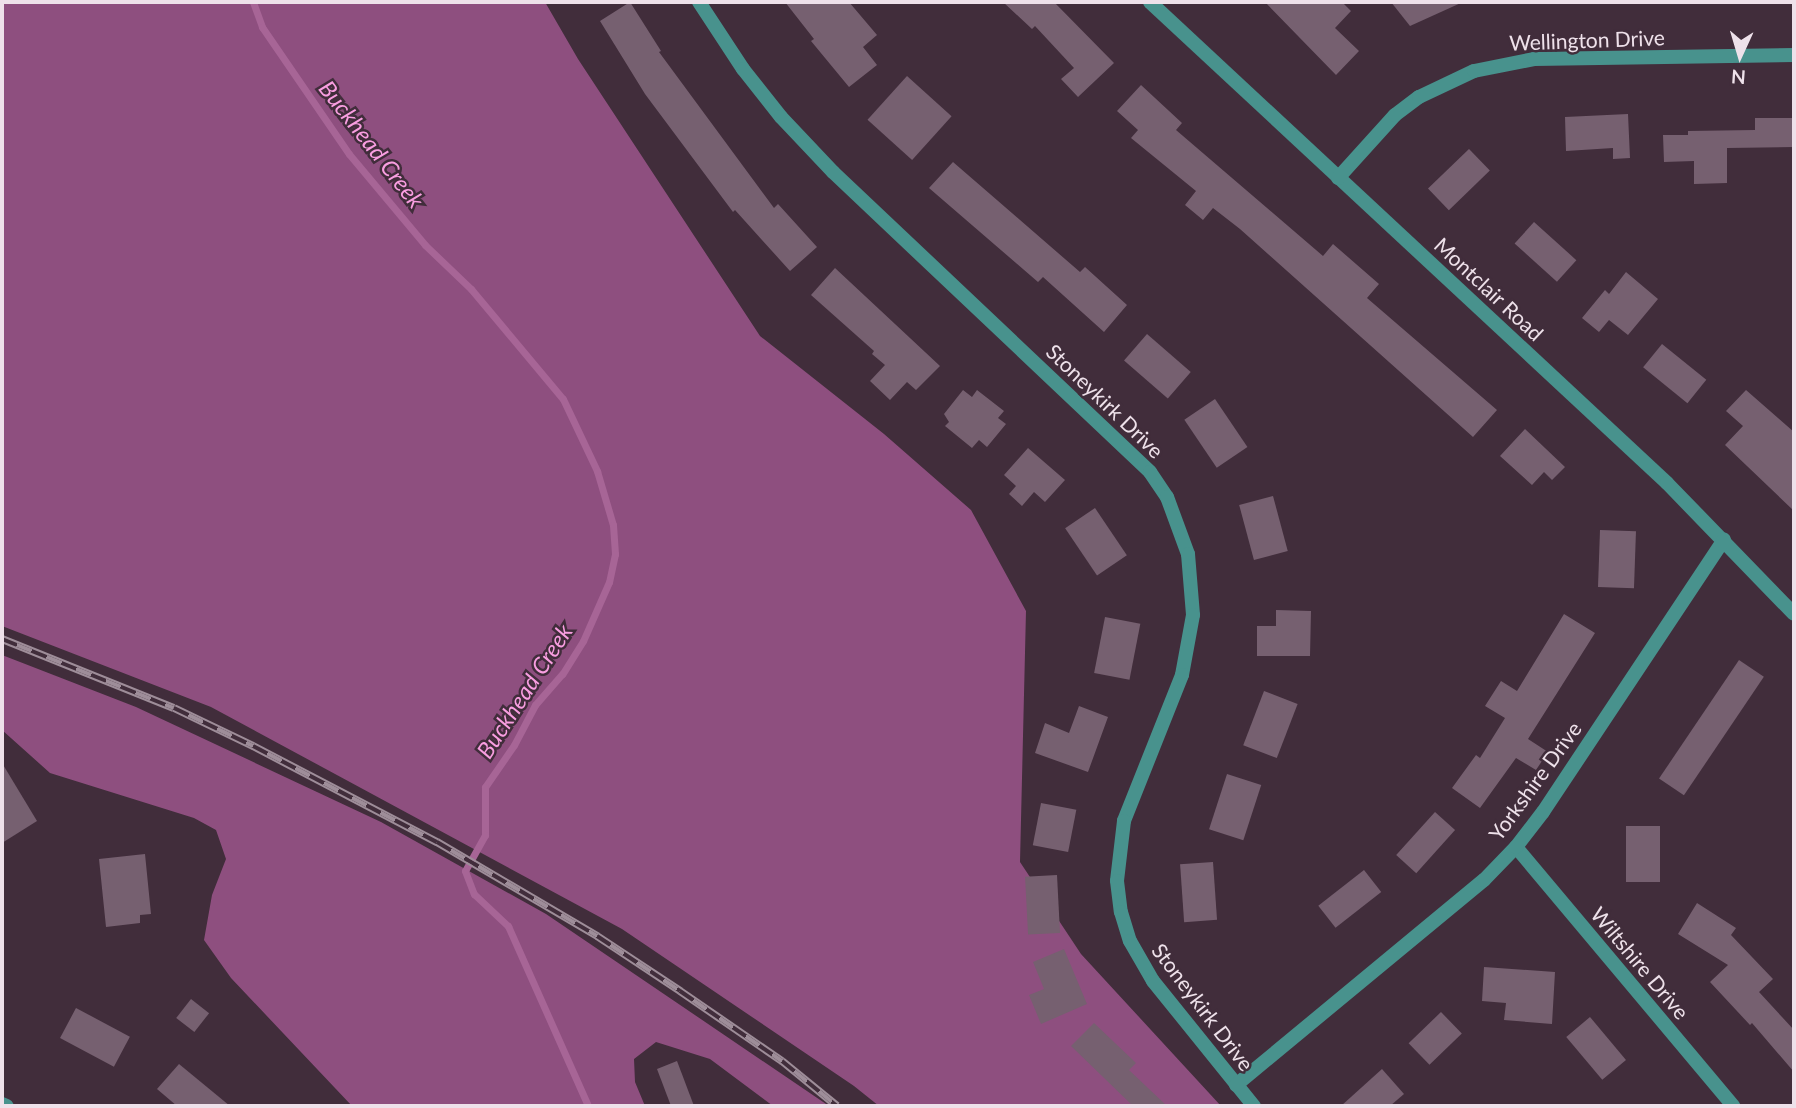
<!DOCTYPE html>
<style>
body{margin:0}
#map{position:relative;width:1796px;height:1108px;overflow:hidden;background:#412d3b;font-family:Lato,sans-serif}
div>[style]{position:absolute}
.forest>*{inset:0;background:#8e4f7f}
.stream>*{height:7px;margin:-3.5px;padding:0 3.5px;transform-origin:3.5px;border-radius:3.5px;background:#a76596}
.building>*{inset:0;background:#766070;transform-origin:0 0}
.minor>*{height:14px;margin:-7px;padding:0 7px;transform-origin:7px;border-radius:7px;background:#48928d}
.rail>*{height:8px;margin-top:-4px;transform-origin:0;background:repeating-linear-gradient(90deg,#412d3b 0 16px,#9e8d99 0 32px);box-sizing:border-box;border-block:2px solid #9e8d99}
span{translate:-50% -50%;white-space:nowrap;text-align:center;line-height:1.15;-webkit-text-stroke:5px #412d3b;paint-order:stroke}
.street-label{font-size:21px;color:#eee1ea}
.water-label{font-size:23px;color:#f99ee1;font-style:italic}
.frame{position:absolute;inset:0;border:4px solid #eee1ea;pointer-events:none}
.north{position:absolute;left:1705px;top:21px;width:70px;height:70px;-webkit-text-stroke:5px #412d3b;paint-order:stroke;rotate:184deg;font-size:19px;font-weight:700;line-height:28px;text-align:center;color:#eee1ea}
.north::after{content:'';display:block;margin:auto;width:24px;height:32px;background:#eee1ea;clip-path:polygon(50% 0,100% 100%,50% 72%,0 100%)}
</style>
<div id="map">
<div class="forest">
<i style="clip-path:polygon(2px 2px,545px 2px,578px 59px,760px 336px,884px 434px,971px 510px,1026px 611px,1020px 862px,1081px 954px,1221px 1106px,879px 1106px,854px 1086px,622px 929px,211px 707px,2px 626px)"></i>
<i style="clip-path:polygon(2px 655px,136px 707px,381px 822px,546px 914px,829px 1106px,773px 1106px,710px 1059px,656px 1042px,634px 1059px,635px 1082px,645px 1106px,352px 1106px,231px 978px,204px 940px,212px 895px,226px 859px,216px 830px,194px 818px,50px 773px,2px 730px)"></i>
</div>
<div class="stream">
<i style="left:253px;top:2px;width:27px;rotate:70deg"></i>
<i style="left:262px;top:27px;width:154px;rotate:55.6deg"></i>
<i style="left:349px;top:154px;width:119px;rotate:50.1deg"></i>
<i style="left:425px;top:245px;width:64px;rotate:43.7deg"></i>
<i style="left:471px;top:289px;width:143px;rotate:50.1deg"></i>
<i style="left:563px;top:399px;width:80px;rotate:64.7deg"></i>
<i style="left:597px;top:471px;width:56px;rotate:73.5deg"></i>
<i style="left:613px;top:525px;width:29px;rotate:86deg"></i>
<i style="left:615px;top:554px;width:29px;rotate:102deg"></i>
<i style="left:609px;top:582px;width:64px;rotate:113.8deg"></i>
<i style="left:583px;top:641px;width:39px;rotate:122deg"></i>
<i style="left:562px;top:674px;width:41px;rotate:131.1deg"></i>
<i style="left:535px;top:705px;width:45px;rotate:117.7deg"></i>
<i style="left:514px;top:745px;width:51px;rotate:124.6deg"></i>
<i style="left:485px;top:787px;width:48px;rotate:90deg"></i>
<i style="left:485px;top:835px;width:41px;rotate:119.1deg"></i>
<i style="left:465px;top:871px;width:25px;rotate:69deg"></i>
<i style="left:474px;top:894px;width:47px;rotate:43.3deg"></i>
<i style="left:508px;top:926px;width:197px;rotate:66deg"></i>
</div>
<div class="building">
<i style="clip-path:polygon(630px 2px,661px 51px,659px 52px,774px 208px,778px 204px,817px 247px,790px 271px,735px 210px,733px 212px,645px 94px,600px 21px)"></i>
<i style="clip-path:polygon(785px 2px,849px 2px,877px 35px,863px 47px,877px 65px,849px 87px,811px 41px,814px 39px)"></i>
<i style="clip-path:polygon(1003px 2px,1054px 2px,1114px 63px,1078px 97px,1061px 79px,1074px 68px,1035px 26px,1032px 29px)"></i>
<i style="clip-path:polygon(1265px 2px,1342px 2px,1351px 11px,1335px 28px,1359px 51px,1336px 75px)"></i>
<i style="clip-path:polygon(1391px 2px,1463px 2px,1410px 26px)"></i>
<i style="left:907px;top:76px;width:60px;height:59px;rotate:42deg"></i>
<i style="clip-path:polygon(1141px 85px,1182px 123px,1176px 130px,1323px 256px,1333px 244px,1379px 284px,1367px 298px,1497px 410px,1473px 437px,1240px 229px,1213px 208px,1203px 220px,1185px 205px,1196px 191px,1131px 138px,1138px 130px,1117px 111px)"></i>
<i style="clip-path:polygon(1628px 114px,1630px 158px,1613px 159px,1613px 148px,1566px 151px,1565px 117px)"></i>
<i style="clip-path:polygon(1755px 118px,1794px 118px,1794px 147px,1727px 148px,1727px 183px,1694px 184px,1694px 161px,1664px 162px,1663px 135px,1688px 135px,1688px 131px,1755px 130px)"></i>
<i style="left:1469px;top:149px;width:30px;height:57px;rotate:46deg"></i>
<i style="clip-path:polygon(953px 162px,1080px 272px,1085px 267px,1127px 305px,1104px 332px,1043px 277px,1038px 282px,929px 188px)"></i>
<i style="left:1534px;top:222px;width:57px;height:29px;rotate:42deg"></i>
<i style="clip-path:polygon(835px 268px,940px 366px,916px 390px,907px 382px,890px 400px,870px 381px,885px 365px,872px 354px,874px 351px,811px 295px)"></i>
<i style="clip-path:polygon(1626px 272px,1658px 299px,1628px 335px,1609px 320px,1599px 332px,1582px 318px,1605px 290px,1609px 294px)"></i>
<i style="left:1147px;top:334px;width:58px;height:35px;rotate:41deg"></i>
<i style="left:1662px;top:344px;width:57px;height:30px;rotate:39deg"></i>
<i style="clip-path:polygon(963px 390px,972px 397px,977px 390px,1004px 411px,998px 418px,1006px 424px,987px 447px,979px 440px,972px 448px,945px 426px,949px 422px,944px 414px)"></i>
<i style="clip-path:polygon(1746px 390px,1794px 432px,1794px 511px,1725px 445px,1743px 426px,1726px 411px)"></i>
<i style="left:1215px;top:399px;width:58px;height:37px;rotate:56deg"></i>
<i style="clip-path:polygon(1525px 429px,1565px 467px,1552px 480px,1544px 472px,1532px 485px,1500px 456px)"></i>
<i style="clip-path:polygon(1028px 448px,1065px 480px,1045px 502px,1034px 492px,1022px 506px,1009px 494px,1016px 486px,1004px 475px)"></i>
<i style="left:1273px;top:496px;width:57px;height:35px;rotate:75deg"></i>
<i style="left:1095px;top:508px;width:57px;height:36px;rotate:56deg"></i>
<i style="left:1600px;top:530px;width:36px;height:57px;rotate:2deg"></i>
<i style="clip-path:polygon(1276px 610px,1311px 611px,1310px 656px,1257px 656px,1257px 626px,1276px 626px)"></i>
<i style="clip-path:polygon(1564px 614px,1595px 633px,1528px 739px,1548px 752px,1536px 770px,1516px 758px,1480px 808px,1452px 788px,1476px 755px,1480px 758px,1505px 718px,1485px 706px,1501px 681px,1517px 691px)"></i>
<i style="left:1105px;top:617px;width:36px;height:57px;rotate:11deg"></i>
<i style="left:1739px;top:660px;width:30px;height:143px;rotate:34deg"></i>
<i style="left:1264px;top:691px;width:36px;height:58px;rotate:21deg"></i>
<i style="clip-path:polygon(1079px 706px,1108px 717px,1088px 772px,1035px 753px,1045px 723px,1069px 733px)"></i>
<i style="clip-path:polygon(2px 763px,37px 821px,2px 843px)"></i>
<i style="left:1227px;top:774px;width:36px;height:58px;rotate:18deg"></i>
<i style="left:1041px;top:803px;width:36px;height:43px;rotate:11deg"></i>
<i style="left:1435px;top:812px;width:27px;height:58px;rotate:42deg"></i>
<i style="left:1626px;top:826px;width:34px;height:56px"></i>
<i style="clip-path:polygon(145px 854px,151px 914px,140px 915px,140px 923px,106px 927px,99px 859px)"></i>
<i style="left:1213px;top:862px;width:58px;height:33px;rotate:86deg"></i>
<i style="left:1364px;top:870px;width:28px;height:58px;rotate:52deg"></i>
<i style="left:1057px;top:875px;width:58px;height:32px;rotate:87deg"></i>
<i style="clip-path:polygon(1697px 903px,1736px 928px,1731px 935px,1773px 979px,1759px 992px,1794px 1030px,1794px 1072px,1752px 1023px,1750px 1025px,1710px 982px,1728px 965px,1678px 934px)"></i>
<i style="clip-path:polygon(1064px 949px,1087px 1004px,1041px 1024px,1029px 995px,1044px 989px,1033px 962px)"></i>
<i style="clip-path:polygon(1484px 967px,1555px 972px,1552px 1024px,1504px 1020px,1506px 1003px,1482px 1001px)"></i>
<i style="left:191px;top:999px;width:23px;height:24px;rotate:38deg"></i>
<i style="left:76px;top:1008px;width:61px;height:34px;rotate:28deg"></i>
<i style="left:1441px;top:1012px;width:30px;height:45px;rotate:46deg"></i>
<i style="left:1590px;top:1017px;width:56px;height:31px;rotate:50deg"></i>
<i style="clip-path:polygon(1094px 1023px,1136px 1063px,1129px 1070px,1167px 1106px,1133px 1106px,1071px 1046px)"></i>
<i style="clip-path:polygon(677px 1061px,694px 1106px,671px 1106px,657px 1069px)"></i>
<i style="clip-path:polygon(179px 1064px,230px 1106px,177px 1106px,157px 1089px)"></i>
<i style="clip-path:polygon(1382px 1069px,1404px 1094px,1390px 1106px,1341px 1106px)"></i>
</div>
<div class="minor">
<i style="left:699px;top:2px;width:80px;rotate:56.7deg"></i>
<i style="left:743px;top:69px;width:61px;rotate:51.6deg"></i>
<i style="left:781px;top:117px;width:76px;rotate:46.6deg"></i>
<i style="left:833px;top:172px;width:436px;rotate:43.4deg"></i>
<i style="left:1150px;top:472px;width:30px;rotate:56deg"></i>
<i style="left:1167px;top:497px;width:61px;rotate:69.8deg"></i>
<i style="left:1188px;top:554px;width:61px;rotate:85.3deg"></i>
<i style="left:1193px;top:615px;width:61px;rotate:100.4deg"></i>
<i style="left:1182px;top:675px;width:157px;rotate:111.7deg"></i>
<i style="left:1124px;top:821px;width:60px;rotate:96.7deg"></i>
<i style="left:1117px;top:881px;width:31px;rotate:83deg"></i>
<i style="left:1121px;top:912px;width:30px;rotate:73deg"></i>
<i style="left:1130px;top:941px;width:46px;rotate:60.1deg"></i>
<i style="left:1153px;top:981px;width:161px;rotate:51.1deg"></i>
<i style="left:1150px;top:2px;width:706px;rotate:42.93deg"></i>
<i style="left:1667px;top:483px;width:182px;rotate:45.9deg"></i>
<i style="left:1338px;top:178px;width:85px;rotate:-47.9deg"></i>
<i style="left:1395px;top:115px;width:30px;rotate:-37deg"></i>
<i style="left:1419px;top:97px;width:61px;rotate:-25.3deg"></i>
<i style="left:1474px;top:71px;width:61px;rotate:-11.3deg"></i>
<i style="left:1534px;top:59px;width:260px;rotate:-0.9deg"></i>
<i style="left:1516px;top:847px;width:338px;rotate:50deg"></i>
<i style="left:1236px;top:1085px;width:322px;rotate:-39.6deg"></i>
<i style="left:1484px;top:880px;width:46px;rotate:-45.9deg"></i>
<i style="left:1516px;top:847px;width:44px;rotate:-52.4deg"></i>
<i style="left:1543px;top:812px;width:327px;rotate:-56.4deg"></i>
<i style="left:2px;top:1104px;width:5px;rotate:22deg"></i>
</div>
<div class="rail">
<i style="left:2px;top:639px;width:185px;rotate:21.9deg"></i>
<i style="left:174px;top:708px;width:88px;rotate:25.7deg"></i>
<i style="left:253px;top:746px;width:208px;rotate:27.6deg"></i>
<i style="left:437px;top:842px;width:186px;rotate:30.4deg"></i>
<i style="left:597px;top:936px;width:100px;rotate:33.5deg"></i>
<i style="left:680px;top:991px;width:124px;rotate:34.5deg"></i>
<i style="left:782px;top:1061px;width:71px;rotate:39.3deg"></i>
</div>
<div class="street-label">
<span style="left:1587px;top:40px;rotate:-2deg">Wellington Drive</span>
<span style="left:1489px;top:289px;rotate:43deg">Montclair Road</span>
<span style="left:1105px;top:401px;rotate:44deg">Stoneykirk Drive</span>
<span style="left:1535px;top:781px;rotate:-54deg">Yorkshire Drive</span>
<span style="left:1640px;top:963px;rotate:50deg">Wiltshire Drive</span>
<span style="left:1203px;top:1007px;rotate:53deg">Stoneykirk Drive</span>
</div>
<div class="water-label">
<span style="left:372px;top:144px;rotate:52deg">Buckhead Creek</span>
<span style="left:524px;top:691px;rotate:-57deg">Buckhead Creek</span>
</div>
<div class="frame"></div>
<div class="north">N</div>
</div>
